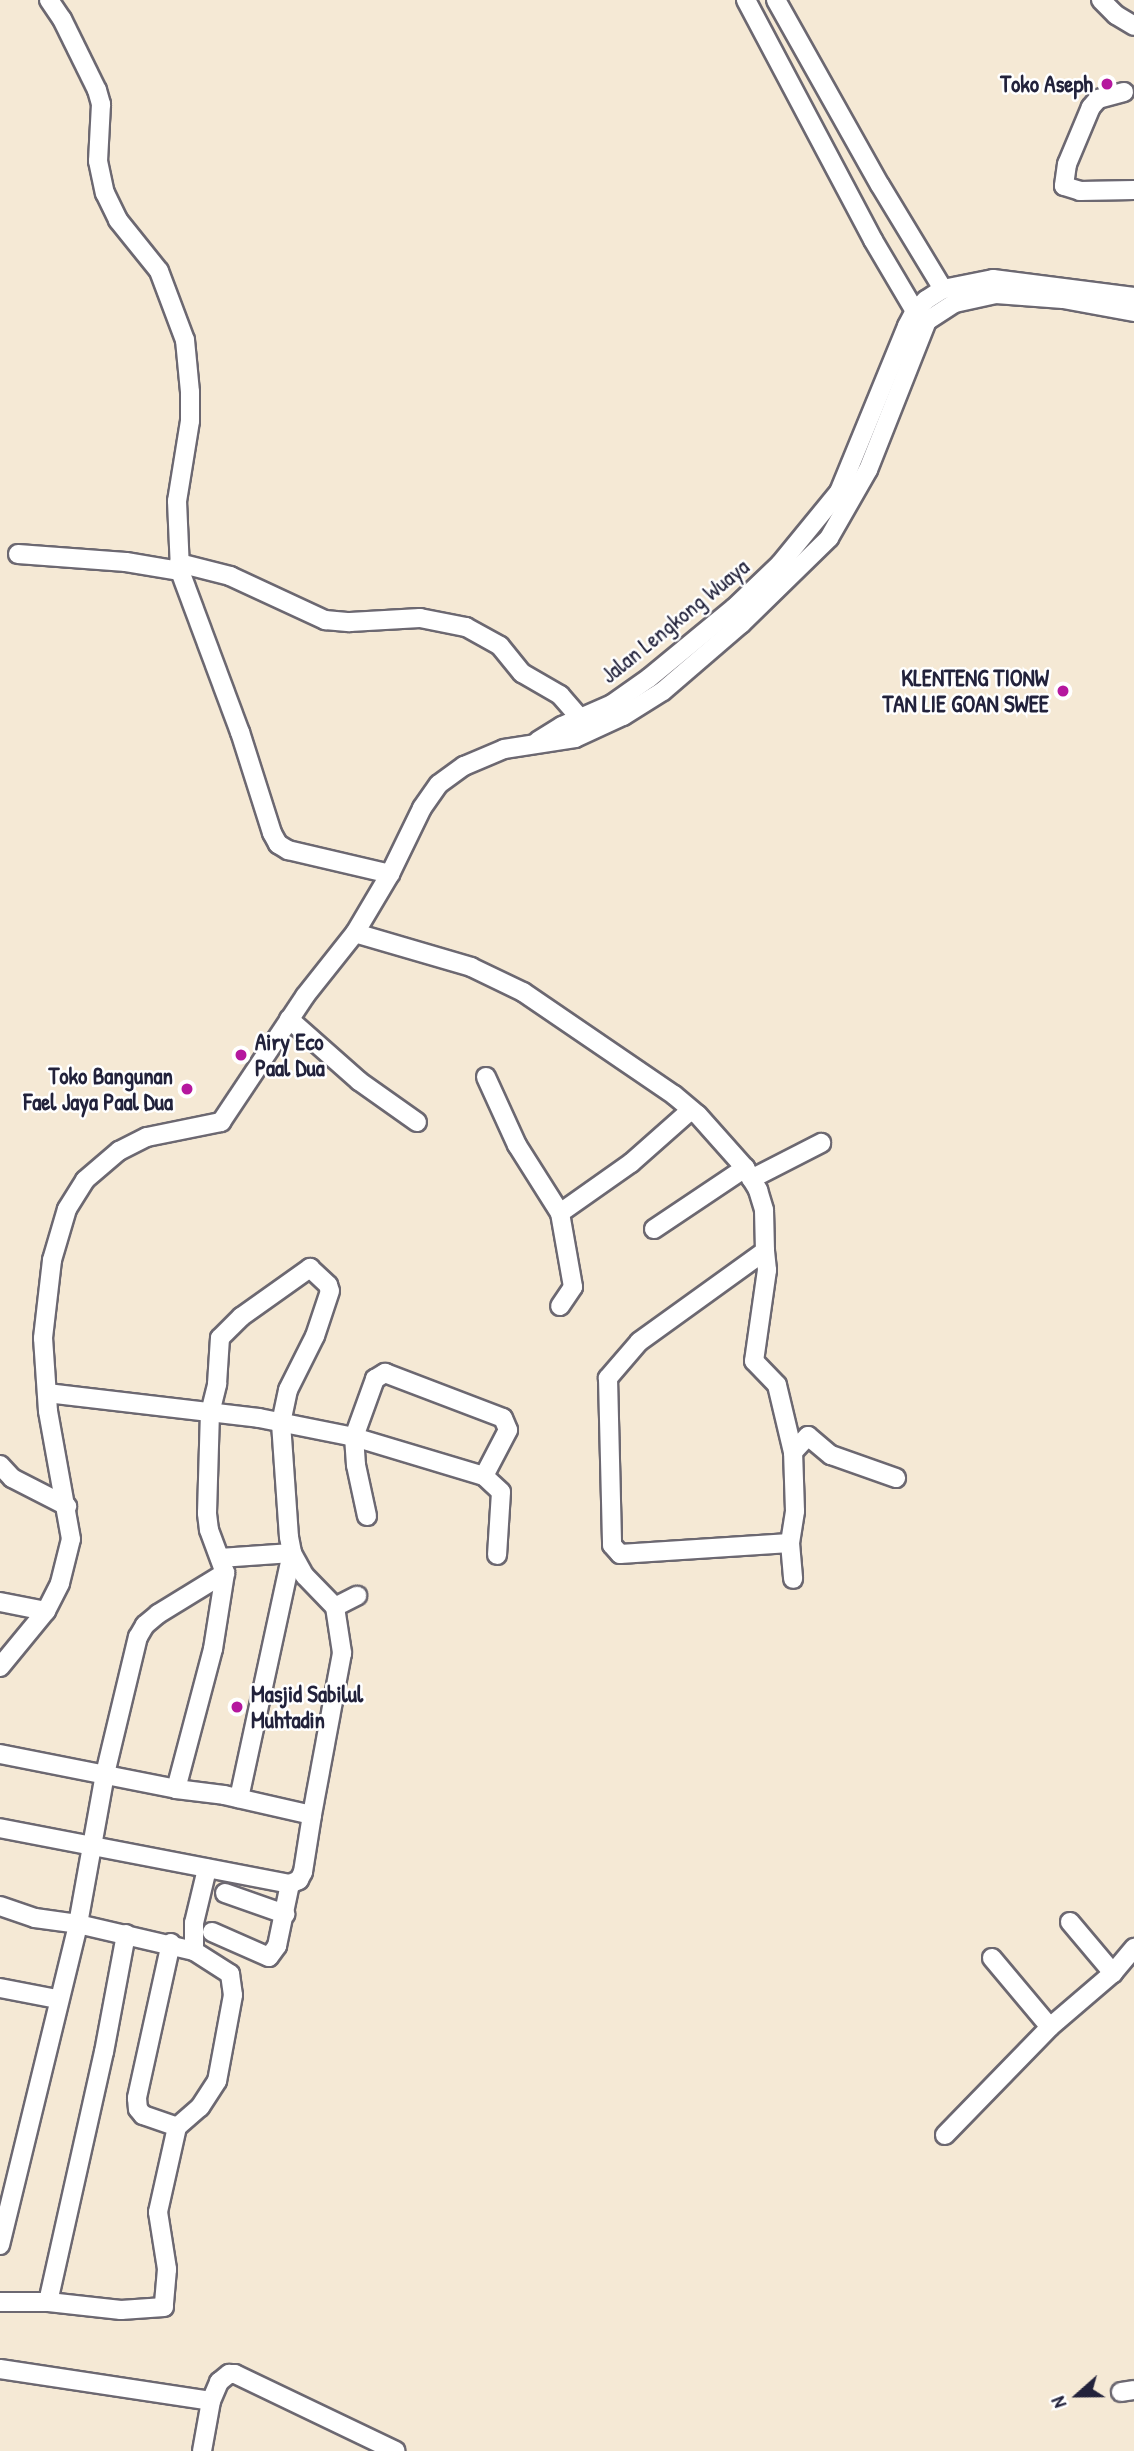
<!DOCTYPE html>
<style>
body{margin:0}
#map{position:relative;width:1134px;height:2451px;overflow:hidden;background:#f5e9d5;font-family:"Patrick Hand",sans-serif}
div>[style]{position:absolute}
.roads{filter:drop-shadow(2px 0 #6c6871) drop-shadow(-2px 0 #6c6871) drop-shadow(0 2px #6c6871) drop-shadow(0 -2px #6c6871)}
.minor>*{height:18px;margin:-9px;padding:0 9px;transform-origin:9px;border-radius:9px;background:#fff}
.dots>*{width:19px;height:19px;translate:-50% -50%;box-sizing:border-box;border:4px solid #fff;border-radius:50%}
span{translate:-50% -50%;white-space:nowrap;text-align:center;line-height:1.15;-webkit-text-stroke:5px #fff;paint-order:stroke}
.poi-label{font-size:23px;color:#22223b;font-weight:700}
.right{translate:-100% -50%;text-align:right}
.left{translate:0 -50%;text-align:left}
.street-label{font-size:23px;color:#22223b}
.north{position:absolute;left:1043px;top:2360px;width:70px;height:70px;-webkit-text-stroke:5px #fff;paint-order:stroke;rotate:249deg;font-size:19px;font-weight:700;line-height:28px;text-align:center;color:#22223b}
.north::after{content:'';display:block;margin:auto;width:24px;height:32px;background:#22223b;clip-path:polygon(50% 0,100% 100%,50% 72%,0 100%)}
</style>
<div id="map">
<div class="roads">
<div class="minor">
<i style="left:49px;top:0;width:23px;rotate:56deg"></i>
<i style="left:62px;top:19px;width:79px;rotate:63.8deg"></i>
<i style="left:97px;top:90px;width:15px;rotate:74deg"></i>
<i style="left:101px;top:104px;width:57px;rotate:93deg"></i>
<i style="left:98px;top:161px;width:33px;rotate:78deg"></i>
<i style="left:105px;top:193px;width:30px;rotate:64deg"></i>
<i style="left:118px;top:220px;width:65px;rotate:51.2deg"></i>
<i style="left:159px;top:271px;width:74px;rotate:69.4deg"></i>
<i style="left:185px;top:340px;width:52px;rotate:84.5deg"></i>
<i style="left:190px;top:392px;width:29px;rotate:90deg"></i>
<i style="left:190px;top:421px;width:81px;rotate:99.2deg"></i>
<i style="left:177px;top:501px;width:70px;rotate:87.5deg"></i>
<i style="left:180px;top:571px;width:172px;rotate:69.6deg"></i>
<i style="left:240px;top:732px;width:106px;rotate:72.4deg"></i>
<i style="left:272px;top:833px;width:13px;rotate:61deg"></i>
<i style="left:278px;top:844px;width:12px;rotate:31deg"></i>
<i style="left:288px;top:850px;width:105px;rotate:13.2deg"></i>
<i style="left:746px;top:0;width:272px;rotate:62.1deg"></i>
<i style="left:873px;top:240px;width:82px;rotate:59.4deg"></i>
<i style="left:776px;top:0;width:212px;rotate:60.7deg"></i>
<i style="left:880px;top:185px;width:122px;rotate:58.8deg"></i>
<i style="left:1101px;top:0;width:21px;rotate:45deg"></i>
<i style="left:1116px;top:15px;width:21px;rotate:31deg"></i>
<i style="left:1124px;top:92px;width:27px;rotate:165deg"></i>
<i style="left:1098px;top:99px;width:11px;rotate:131deg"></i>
<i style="left:1091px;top:107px;width:62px;rotate:112.8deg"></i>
<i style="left:1067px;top:164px;width:22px;rotate:98deg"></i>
<i style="left:1064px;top:186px;width:17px;rotate:17deg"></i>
<i style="left:1080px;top:191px;width:54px;rotate:-1.1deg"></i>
<i style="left:18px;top:554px;width:108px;rotate:4.2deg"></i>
<i style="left:126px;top:562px;width:55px;rotate:9.5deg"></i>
<i style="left:179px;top:563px;width:53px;rotate:14.3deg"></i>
<i style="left:230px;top:576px;width:105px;rotate:24.9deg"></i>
<i style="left:325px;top:620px;width:25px;rotate:5deg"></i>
<i style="left:350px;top:622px;width:70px;rotate:-3.3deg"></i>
<i style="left:420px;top:618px;width:47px;rotate:11.1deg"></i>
<i style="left:466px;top:627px;width:39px;rotate:29deg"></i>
<i style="left:500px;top:646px;width:35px;rotate:51deg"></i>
<i style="left:522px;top:673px;width:44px;rotate:30.1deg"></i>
<i style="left:560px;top:695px;width:30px;rotate:49deg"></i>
<i style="left:538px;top:741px;width:28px;rotate:-32deg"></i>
<i style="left:562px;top:726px;width:55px;rotate:-23.7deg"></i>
<i style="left:612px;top:704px;width:45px;rotate:-35.1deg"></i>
<i style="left:649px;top:678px;width:110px;rotate:-39.5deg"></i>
<i style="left:734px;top:608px;width:64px;rotate:-43.7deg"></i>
<i style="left:780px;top:564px;width:93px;rotate:-50.7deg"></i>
<i style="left:839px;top:492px;width:179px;rotate:-67.7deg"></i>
<i style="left:907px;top:326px;width:17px;rotate:-62deg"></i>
<i style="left:915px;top:311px;width:16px;rotate:-45deg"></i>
<i style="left:926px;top:300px;width:20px;rotate:-33deg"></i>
<i style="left:943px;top:289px;width:51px;rotate:-11.3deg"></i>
<i style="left:993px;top:279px;width:142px;rotate:7.3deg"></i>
<i style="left:355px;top:933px;width:121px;rotate:16.3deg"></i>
<i style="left:471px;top:967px;width:58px;rotate:25.7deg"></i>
<i style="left:523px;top:992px;width:183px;rotate:34.3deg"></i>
<i style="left:674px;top:1095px;width:31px;rotate:40deg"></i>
<i style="left:698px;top:1115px;width:71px;rotate:48.4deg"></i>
<i style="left:745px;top:1168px;width:26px;rotate:59deg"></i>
<i style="left:758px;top:1190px;width:21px;rotate:73deg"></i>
<i style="left:764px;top:1210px;width:41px;rotate:88.6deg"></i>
<i style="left:765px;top:1251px;width:155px;rotate:144.2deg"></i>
<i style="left:639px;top:1342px;width:48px;rotate:130.7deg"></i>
<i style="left:608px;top:1378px;width:167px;rotate:88.6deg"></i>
<i style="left:612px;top:1545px;width:12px;rotate:48deg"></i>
<i style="left:620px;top:1554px;width:170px;rotate:-3.7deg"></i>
<i style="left:790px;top:1543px;width:36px;rotate:85deg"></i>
<i style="left:289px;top:1019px;width:94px;rotate:41.5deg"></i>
<i style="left:359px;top:1081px;width:71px;rotate:35.3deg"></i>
<i style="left:486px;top:1077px;width:75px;rotate:65.5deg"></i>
<i style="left:517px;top:1145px;width:80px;rotate:57.7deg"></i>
<i style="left:560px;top:1213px;width:75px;rotate:80deg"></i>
<i style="left:573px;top:1287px;width:23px;rotate:124deg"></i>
<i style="left:751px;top:1179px;width:79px;rotate:-27.2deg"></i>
<i style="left:560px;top:1213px;width:87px;rotate:-35.2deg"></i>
<i style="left:631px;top:1163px;width:80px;rotate:-41.5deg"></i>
<i style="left:654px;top:1229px;width:110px;rotate:-33.8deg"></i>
<i style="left:765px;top:1251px;width:19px;rotate:84deg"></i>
<i style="left:767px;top:1270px;width:92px;rotate:98.1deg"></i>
<i style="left:754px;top:1361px;width:33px;rotate:46deg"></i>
<i style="left:777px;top:1385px;width:69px;rotate:76.6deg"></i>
<i style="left:793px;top:1452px;width:22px;rotate:-47deg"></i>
<i style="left:808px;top:1436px;width:30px;rotate:40deg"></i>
<i style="left:831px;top:1455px;width:69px;rotate:19.5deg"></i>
<i style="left:47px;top:1393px;width:213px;rotate:6.7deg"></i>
<i style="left:259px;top:1418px;width:97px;rotate:11.3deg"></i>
<i style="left:354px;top:1437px;width:136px;rotate:16.7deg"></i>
<i style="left:484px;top:1476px;width:23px;rotate:43deg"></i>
<i style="left:501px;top:1492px;width:63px;rotate:93.6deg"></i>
<i style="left:0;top:1465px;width:18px;rotate:47deg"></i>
<i style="left:12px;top:1478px;width:62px;rotate:27deg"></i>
<i style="left:367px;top:1516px;width:52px;rotate:-102.2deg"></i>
<i style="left:356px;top:1465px;width:28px;rotate:-94deg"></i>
<i style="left:354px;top:1437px;width:62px;rotate:-70.1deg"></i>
<i style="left:375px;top:1379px;width:12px;rotate:-31deg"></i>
<i style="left:385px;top:1373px;width:126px;rotate:20.9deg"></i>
<i style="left:503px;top:1418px;width:13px;rotate:67deg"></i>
<i style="left:508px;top:1430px;width:52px;rotate:117.6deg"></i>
<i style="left:790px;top:1543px;width:32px;rotate:-81deg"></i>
<i style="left:795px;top:1511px;width:59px;rotate:-91.9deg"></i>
<i style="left:220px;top:1558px;width:72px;rotate:-4deg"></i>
<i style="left:292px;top:1553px;width:251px;rotate:102.2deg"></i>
<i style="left:0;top:1602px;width:47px;rotate:11.1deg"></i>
<i style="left:335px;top:1607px;width:25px;rotate:-27deg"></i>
<i style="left:0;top:1667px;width:72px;rotate:-50.6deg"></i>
<i style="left:46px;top:1611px;width:31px;rotate:-63deg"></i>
<i style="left:60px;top:1583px;width:45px;rotate:-76deg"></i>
<i style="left:71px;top:1539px;width:130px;rotate:-100.2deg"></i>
<i style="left:48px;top:1411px;width:73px;rotate:-93.9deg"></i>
<i style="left:43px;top:1338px;width:79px;rotate:-83.4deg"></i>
<i style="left:52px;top:1260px;width:53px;rotate:-73.6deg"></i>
<i style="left:67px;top:1209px;width:34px;rotate:-58deg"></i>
<i style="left:85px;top:1180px;width:45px;rotate:-40.5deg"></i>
<i style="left:119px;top:1151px;width:31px;rotate:-27deg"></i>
<i style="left:147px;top:1137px;width:76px;rotate:-11.5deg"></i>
<i style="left:221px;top:1122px;width:151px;rotate:-56.3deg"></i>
<i style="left:305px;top:996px;width:80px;rotate:-51.6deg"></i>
<i style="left:355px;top:933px;width:69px;rotate:-59.3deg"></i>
<i style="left:390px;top:874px;width:73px;rotate:-64.1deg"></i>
<i style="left:422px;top:808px;width:29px;rotate:-55deg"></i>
<i style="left:439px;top:784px;width:31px;rotate:-36deg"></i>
<i style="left:464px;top:766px;width:43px;rotate:-23deg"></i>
<i style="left:504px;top:749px;width:72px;rotate:-8.8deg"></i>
<i style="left:575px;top:738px;width:53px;rotate:-24.6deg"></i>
<i style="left:623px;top:716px;width:47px;rotate:-32deg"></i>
<i style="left:663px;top:691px;width:103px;rotate:-40.7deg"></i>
<i style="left:741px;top:624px;width:123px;rotate:-44.3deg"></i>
<i style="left:829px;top:538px;width:78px;rotate:-60.2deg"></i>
<i style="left:868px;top:470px;width:160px;rotate:-68.4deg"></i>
<i style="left:927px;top:321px;width:33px;rotate:-33deg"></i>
<i style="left:955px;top:303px;width:42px;rotate:-12.4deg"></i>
<i style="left:996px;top:294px;width:67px;rotate:4.3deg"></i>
<i style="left:1063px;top:299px;width:72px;rotate:10.4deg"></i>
<i style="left:0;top:1754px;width:179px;rotate:11.2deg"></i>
<i style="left:176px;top:1789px;width:48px;rotate:7.1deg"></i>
<i style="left:224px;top:1795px;width:90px;rotate:12.8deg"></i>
<i style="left:312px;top:1815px;width:58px;rotate:99deg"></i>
<i style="left:303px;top:1872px;width:9px;rotate:117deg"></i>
<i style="left:299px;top:1880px;width:10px;rotate:156deg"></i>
<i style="left:290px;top:1884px;width:295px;rotate:-169.1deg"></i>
<i style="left:176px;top:1789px;width:145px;rotate:-75.2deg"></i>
<i style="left:213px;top:1649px;width:77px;rotate:-81deg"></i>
<i style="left:225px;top:1573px;width:46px;rotate:-110.4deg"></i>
<i style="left:209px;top:1530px;width:17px;rotate:-97deg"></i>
<i style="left:207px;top:1513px;width:100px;rotate:-88.3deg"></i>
<i style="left:210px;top:1413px;width:30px;rotate:-76deg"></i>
<i style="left:217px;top:1384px;width:46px;rotate:-86.3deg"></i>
<i style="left:220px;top:1338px;width:30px;rotate:-45deg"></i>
<i style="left:241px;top:1317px;width:85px;rotate:-35.4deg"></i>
<i style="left:310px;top:1268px;width:25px;rotate:43deg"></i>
<i style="left:328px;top:1285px;width:6px;rotate:72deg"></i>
<i style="left:330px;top:1291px;width:47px;rotate:108.4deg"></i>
<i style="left:315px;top:1336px;width:60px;rotate:116.6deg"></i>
<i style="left:288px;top:1390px;width:34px;rotate:102deg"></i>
<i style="left:281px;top:1423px;width:114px;rotate:86deg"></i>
<i style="left:289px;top:1537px;width:16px;rotate:79deg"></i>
<i style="left:292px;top:1553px;width:26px;rotate:61deg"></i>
<i style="left:305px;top:1576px;width:43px;rotate:45.9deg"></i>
<i style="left:335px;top:1607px;width:47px;rotate:81.3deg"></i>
<i style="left:342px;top:1653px;width:165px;rotate:100.5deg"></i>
<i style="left:225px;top:1893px;width:64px;rotate:19.3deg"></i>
<i style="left:0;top:1906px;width:37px;rotate:19deg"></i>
<i style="left:35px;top:1918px;width:43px;rotate:7.9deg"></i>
<i style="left:78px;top:1924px;width:119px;rotate:13.1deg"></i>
<i style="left:194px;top:1951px;width:43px;rotate:32.6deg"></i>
<i style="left:230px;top:1974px;width:21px;rotate:82deg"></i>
<i style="left:233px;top:1995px;width:87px;rotate:100.5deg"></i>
<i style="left:217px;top:2081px;width:31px;rotate:123deg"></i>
<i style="left:200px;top:2107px;width:30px;rotate:139deg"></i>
<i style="left:177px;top:2127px;width:87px;rotate:102.6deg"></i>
<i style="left:158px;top:2212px;width:58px;rotate:81deg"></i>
<i style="left:167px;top:2269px;width:38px;rotate:95deg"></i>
<i style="left:164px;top:2307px;width:43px;rotate:176deg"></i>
<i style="left:121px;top:2310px;width:73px;rotate:-173.7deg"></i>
<i style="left:48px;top:2302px;width:48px;rotate:180deg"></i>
<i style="left:1070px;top:1922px;width:67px;rotate:49.9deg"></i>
<i style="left:212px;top:1932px;width:62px;rotate:23.7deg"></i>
<i style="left:269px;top:1957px;width:14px;rotate:-54deg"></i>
<i style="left:277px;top:1946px;width:63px;rotate:-78.2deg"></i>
<i style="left:171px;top:1943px;width:159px;rotate:102.4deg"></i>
<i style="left:137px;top:2098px;width:11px;rotate:85deg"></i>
<i style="left:138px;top:2109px;width:8px;rotate:50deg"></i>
<i style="left:143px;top:2115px;width:36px;rotate:19deg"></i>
<i style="left:194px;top:1951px;width:28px;rotate:-90deg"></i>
<i style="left:194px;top:1923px;width:56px;rotate:-76.5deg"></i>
<i style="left:992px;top:1958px;width:90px;rotate:50deg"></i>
<i style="left:0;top:1988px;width:58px;rotate:10.9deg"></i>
<i style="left:945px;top:2135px;width:151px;rotate:-45.8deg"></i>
<i style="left:1050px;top:2027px;width:83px;rotate:-40.6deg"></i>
<i style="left:1113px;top:1973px;width:33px;rotate:-50deg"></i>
<i style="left:0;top:2245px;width:330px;rotate:-76.3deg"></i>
<i style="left:78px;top:1924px;width:152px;rotate:-79.8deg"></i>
<i style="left:105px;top:1774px;width:141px;rotate:-76.5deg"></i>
<i style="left:138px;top:1637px;width:14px;rotate:-60deg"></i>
<i style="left:145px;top:1625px;width:17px;rotate:-40deg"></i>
<i style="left:158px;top:1614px;width:79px;rotate:-31.5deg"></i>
<i style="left:48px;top:2302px;width:256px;rotate:-77.4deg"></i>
<i style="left:104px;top:2052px;width:120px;rotate:-79.4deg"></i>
<i style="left:0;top:2369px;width:213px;rotate:8.6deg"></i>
<i style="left:1121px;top:2392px;width:13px;rotate:-9deg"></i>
<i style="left:202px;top:2451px;width:51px;rotate:-79.8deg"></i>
<i style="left:211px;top:2401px;width:21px;rotate:-67deg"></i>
<i style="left:219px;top:2382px;width:13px;rotate:-39deg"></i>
<i style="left:229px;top:2374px;width:6px"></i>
<i style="left:235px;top:2374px;width:178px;rotate:25.6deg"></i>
</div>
</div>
<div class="dots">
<i style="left:1107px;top:84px;background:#b5179e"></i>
<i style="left:1063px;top:691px;background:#b5179e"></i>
<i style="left:241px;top:1055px;background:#b5179e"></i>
<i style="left:187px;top:1089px;background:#b5179e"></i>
<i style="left:237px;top:1707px;background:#b5179e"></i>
</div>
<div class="poi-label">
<span class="right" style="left:1093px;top:84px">Toko Aseph</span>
<span class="right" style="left:1049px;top:691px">KLENTENG TIONW<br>TAN LIE GOAN SWEE</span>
<span class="left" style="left:255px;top:1055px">Airy Eco<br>Paal Dua</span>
<span class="right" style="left:173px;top:1089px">Toko Bangunan<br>Fael Jaya Paal Dua</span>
<span class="left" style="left:251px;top:1707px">Masjid Sabilul<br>Muhtadin</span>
</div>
<div class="street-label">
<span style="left:675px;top:621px;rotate:-39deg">Jalan Lengkong Wuaya</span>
</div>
<div class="north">N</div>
</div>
